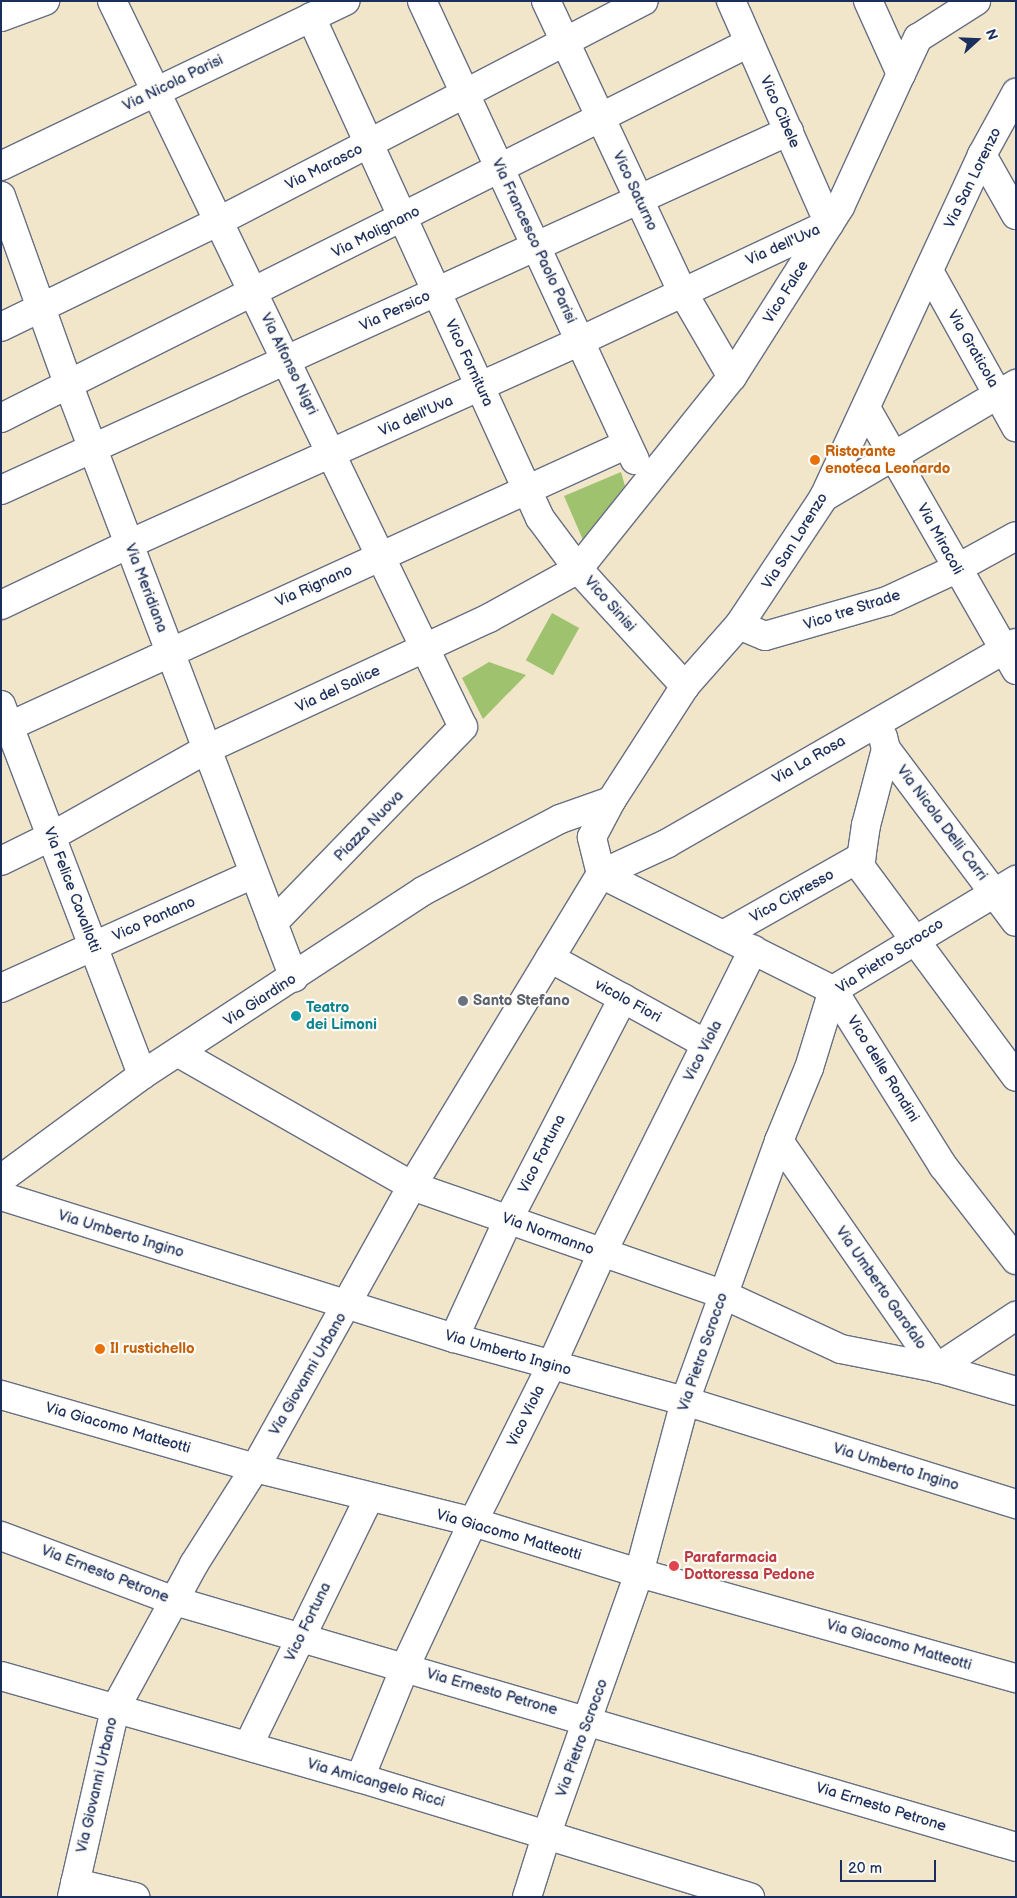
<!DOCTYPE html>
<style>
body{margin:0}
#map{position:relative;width:1017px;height:1898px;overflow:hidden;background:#f1e6ca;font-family:"Balsamiq Sans",sans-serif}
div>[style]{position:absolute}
.green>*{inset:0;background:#9ec26d;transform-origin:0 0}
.roads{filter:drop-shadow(1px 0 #666f84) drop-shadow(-1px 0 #666f84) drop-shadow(0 1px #666f84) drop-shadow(0 -1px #666f84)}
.minor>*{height:28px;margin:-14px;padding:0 14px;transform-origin:14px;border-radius:14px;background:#fff}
.dots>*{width:14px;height:14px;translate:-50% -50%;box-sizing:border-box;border:2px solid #fdfcf7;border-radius:50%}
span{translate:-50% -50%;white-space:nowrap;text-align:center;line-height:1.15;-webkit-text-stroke:4.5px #fdfcf7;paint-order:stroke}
.street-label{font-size:15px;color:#1b2f5e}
.food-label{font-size:15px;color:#c56008;font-weight:700}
.left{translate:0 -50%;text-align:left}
.worship-label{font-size:15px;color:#5b616d;font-weight:700}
.culture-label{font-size:15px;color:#0d838f;font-weight:700}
.health-label{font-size:15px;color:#be3a42;font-weight:700}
.frame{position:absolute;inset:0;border:2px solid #1b2f5e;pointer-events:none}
.north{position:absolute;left:952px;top:15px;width:50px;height:50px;-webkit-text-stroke:4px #fdfcf7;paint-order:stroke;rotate:70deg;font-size:14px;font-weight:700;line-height:20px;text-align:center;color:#1b2f5e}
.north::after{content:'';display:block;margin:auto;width:18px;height:22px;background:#1b2f5e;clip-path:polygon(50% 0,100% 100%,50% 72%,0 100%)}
.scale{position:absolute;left:840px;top:1860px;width:96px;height:22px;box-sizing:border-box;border:2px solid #1b2f5e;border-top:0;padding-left:6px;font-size:15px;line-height:18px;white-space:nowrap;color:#1b2f5e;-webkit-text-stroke:4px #fdfcf7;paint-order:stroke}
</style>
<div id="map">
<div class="green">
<i style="clip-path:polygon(621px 472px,625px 486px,583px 540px,564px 496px)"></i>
<i style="left:552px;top:613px;width:31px;height:54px;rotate:29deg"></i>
<i style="clip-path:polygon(489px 662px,526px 675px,483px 719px,462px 678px)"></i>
</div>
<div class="roads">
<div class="minor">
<i style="left:112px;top:1px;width:806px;rotate:64.2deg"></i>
<i style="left:463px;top:727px;width:273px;rotate:134.1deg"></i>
<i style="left:422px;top:1px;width:506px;rotate:65.11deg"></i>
<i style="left:546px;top:1px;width:320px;rotate:64.9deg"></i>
<i style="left:682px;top:291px;width:99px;rotate:59.8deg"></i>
<i style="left:1px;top:17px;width:47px;rotate:-20deg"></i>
<i style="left:311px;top:17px;width:551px;rotate:65.44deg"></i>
<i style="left:540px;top:518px;width:64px;rotate:53.3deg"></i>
<i style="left:578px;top:569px;width:159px;rotate:47.6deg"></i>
<i style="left:901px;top:74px;width:40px;rotate:-65deg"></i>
<i style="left:918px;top:38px;width:69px;rotate:-32.5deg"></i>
<i style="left:982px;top:155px;width:69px;rotate:60.5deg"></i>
<i style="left:1px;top:166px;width:382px;rotate:-25.6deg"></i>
<i style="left:1px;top:196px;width:202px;rotate:70.3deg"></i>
<i style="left:69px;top:386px;width:633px;rotate:69.19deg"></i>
<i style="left:929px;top:271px;width:179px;rotate:60.9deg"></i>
<i style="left:1px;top:327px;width:245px;rotate:-25.9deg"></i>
<i style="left:221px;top:220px;width:476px;rotate:-27.4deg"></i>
<i style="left:866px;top:408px;width:302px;rotate:60.2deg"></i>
<i style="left:1px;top:418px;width:837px;rotate:-26.63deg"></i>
<i style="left:1px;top:490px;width:866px;rotate:-24.49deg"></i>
<i style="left:824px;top:497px;width:223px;rotate:-30.5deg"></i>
<i style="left:1px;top:605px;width:142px;rotate:-25.5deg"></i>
<i style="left:129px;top:544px;width:495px;rotate:-24.2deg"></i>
<i style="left:580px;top:341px;width:275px;rotate:-25.2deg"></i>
<i style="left:829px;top:224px;width:244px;rotate:-113.7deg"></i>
<i style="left:739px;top:625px;width:28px;rotate:23deg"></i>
<i style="left:765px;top:636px;width:127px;rotate:-16deg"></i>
<i style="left:887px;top:601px;width:76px;rotate:-24.9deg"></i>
<i style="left:956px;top:569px;width:68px;rotate:-28.8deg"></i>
<i style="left:1px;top:705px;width:396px;rotate:69.1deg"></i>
<i style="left:1px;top:730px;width:688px;rotate:-24.55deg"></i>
<i style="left:883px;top:737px;width:12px;rotate:76deg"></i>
<i style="left:886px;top:749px;width:216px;rotate:53.1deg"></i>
<i style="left:886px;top:749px;width:79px;rotate:104.7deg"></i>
<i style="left:866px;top:825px;width:41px;rotate:98.3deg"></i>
<i style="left:860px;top:866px;width:262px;rotate:53.5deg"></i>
<i style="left:1px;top:861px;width:57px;rotate:-26.1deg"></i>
<i style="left:52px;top:836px;width:178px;rotate:-29.3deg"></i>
<i style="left:207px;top:749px;width:311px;rotate:-24.9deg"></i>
<i style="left:489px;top:618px;width:102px;rotate:-28.8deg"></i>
<i style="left:578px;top:569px;width:246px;rotate:-51.3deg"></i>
<i style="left:732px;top:377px;width:201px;rotate:-57.6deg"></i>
<i style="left:840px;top:207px;width:146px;rotate:-65.4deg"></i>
<i style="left:901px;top:74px;width:80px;rotate:-114.3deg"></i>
<i style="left:601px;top:874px;width:259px;rotate:26.6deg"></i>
<i style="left:833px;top:990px;width:208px;rotate:58deg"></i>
<i style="left:943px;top:1166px;width:119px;rotate:52.2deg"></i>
<i style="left:601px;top:874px;width:74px;rotate:-24.8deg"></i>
<i style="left:668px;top:843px;width:401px;rotate:-29.9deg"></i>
<i style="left:601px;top:874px;width:38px;rotate:-104deg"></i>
<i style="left:592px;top:837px;width:41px;rotate:-62.2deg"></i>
<i style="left:723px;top:935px;width:159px;rotate:-29.5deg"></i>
<i style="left:550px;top:958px;width:178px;rotate:28.9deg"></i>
<i style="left:1px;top:988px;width:277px;rotate:-24.3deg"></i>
<i style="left:179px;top:1053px;width:268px;rotate:29.7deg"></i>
<i style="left:412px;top:1186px;width:328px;rotate:19.2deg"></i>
<i style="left:722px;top:1294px;width:131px;rotate:24.8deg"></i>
<i style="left:841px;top:1349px;width:98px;rotate:11.2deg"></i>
<i style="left:937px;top:1368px;width:82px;rotate:16.2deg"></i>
<i style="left:779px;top:1141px;width:277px;rotate:55.2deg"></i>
<i style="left:1px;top:1179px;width:175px;rotate:-36.4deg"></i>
<i style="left:142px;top:1075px;width:336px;rotate:-33.2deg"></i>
<i style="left:423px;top:891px;width:155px;rotate:-27.7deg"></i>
<i style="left:560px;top:819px;width:54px;rotate:-19.4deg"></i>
<i style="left:611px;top:801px;width:137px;rotate:-57.2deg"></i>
<i style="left:685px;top:686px;width:81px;rotate:-48.5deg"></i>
<i style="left:739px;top:625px;width:154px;rotate:-56.4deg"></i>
<i style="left:824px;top:497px;width:377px;rotate:-65.2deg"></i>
<i style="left:982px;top:155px;width:71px;rotate:-61.3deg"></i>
<i style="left:1px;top:1196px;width:475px;rotate:17.4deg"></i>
<i style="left:454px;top:1338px;width:239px;rotate:15.3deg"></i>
<i style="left:685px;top:1401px;width:347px;rotate:17.3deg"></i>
<i style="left:454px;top:1338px;width:130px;rotate:-65.4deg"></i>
<i style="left:508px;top:1220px;width:250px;rotate:-62.6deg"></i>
<i style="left:937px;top:1368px;width:95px;rotate:-33.4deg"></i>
<i style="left:1px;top:1395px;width:264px;rotate:16deg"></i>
<i style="left:255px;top:1468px;width:225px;rotate:13.9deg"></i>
<i style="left:473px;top:1522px;width:174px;rotate:17.1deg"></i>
<i style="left:639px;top:1573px;width:391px;rotate:15.6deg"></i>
<i style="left:1px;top:1536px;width:186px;rotate:20.5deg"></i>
<i style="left:175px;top:1601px;width:876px;rotate:16.3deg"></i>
<i style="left:1px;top:1676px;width:373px;rotate:15.9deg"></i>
<i style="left:360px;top:1778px;width:408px;rotate:17deg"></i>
<i style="left:248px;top:1746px;width:276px;rotate:-64deg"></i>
<i style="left:360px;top:1778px;width:120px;rotate:-67.9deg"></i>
<i style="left:405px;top:1667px;width:160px;rotate:-64.9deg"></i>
<i style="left:473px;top:1522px;width:174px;rotate:-63.4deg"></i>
<i style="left:551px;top:1366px;width:124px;rotate:-65.7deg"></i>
<i style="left:602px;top:1253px;width:339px;rotate:-63.5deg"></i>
<i style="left:75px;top:1883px;width:62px;rotate:13.1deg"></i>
<i style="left:72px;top:1897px;width:193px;rotate:-77.1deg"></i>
<i style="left:115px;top:1709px;width:165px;rotate:-61.4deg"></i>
<i style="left:194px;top:1564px;width:114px;rotate:-57.6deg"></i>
<i style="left:255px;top:1468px;width:323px;rotate:-60.9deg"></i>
<i style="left:412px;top:1186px;width:365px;rotate:-58.8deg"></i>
<i style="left:527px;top:1897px;width:67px;rotate:-72.6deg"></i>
<i style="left:547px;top:1833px;width:276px;rotate:-70.5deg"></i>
<i style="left:639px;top:1573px;width:178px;rotate:-75deg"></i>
<i style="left:685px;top:1401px;width:276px;rotate:-70.1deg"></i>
<i style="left:779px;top:1141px;width:79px;rotate:-67.7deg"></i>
<i style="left:809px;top:1068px;width:82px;rotate:-72.9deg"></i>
<i style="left:833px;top:990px;width:214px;rotate:-31deg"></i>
</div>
</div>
<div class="dots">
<i style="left:815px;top:460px;background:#e8710a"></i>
<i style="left:463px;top:1001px;background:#6b7280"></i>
<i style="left:296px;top:1016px;background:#0f9aa8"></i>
<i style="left:100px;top:1349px;background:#e8710a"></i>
<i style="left:674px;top:1566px;background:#e0444e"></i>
</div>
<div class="street-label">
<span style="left:173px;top:83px;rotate:-26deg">Via Nicola Parisi</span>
<span style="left:780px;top:112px;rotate:66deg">Vico Cibele</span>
<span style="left:324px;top:167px;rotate:-27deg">Via Marasco</span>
<span style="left:973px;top:178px;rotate:-64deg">Via San Lorenzo</span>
<span style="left:635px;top:191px;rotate:65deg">Vico Saturno</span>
<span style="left:376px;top:232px;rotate:-27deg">Via Molignano</span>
<span style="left:534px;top:241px;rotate:65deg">Via Francesco Paolo Parisi</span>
<span style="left:783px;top:245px;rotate:-24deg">Via dell'Uva</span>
<span style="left:786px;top:292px;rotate:-58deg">Vico Falce</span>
<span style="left:395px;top:311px;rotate:-25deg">Via Persico</span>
<span style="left:973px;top:349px;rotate:60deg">Via Graticola</span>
<span style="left:469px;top:363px;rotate:65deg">Vico Fornitura</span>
<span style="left:289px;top:364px;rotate:64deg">Via Alfonso Nigri</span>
<span style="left:416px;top:416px;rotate:-24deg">Via dell'Uva</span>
<span style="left:940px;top:539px;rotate:61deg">Via Miracoli</span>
<span style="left:795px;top:541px;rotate:-58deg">Via San Lorenzo</span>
<span style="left:314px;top:586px;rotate:-24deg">Via Rignano</span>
<span style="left:146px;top:588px;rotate:69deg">Via Meridiana</span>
<span style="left:610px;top:604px;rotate:48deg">Vico Sinisi</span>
<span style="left:852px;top:610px;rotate:-18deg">Vico tre Strade</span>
<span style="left:338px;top:689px;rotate:-25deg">Via del Salice</span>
<span style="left:809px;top:760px;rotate:-30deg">Via La Rosa</span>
<span style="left:942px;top:823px;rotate:53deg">Via Nicola Delli Carri</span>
<span style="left:369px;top:826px;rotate:-46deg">Piazza Nuova</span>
<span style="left:72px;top:890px;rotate:69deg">Via Felice Cavallotti</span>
<span style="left:792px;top:896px;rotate:-29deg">Vico Cipresso</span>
<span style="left:154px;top:919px;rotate:-24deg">Vico Pantano</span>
<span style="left:890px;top:956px;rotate:-33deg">Via Pietro Scrocco</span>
<span style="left:260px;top:1000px;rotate:-33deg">Via Giardino</span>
<span style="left:628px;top:1001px;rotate:29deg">vicolo Fiori</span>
<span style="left:703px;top:1051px;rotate:-63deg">Vico Viola</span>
<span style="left:883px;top:1069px;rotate:58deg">Vico delle Rondini</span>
<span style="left:542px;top:1154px;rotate:-63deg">Vico Fortuna</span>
<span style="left:121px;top:1234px;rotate:17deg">Via Umberto Ingino</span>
<span style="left:548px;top:1234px;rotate:20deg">Via Normanno</span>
<span style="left:881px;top:1288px;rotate:55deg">Via Umberto Garofalo</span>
<span style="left:703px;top:1352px;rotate:-71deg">Via Pietro Scrocco</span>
<span style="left:508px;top:1353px;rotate:16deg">Via Umberto Ingino</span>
<span style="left:308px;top:1374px;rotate:-60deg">Via Giovanni Urbano</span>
<span style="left:526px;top:1416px;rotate:-64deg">Vico Viola</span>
<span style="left:118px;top:1428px;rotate:16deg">Via Giacomo Matteotti</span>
<span style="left:896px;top:1467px;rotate:17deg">Via Umberto Ingino</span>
<span style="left:509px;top:1535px;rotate:16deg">Via Giacomo Matteotti</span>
<span style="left:105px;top:1574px;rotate:21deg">Via Ernesto Petrone</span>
<span style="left:308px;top:1622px;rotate:-64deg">Vico Fortuna</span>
<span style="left:899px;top:1645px;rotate:16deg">Via Giacomo Matteotti</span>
<span style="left:492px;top:1692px;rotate:16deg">Via Ernesto Petrone</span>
<span style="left:582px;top:1738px;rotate:-70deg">Via Pietro Scrocco</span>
<span style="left:376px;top:1783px;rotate:16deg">Via Amicangelo Ricci</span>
<span style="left:97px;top:1785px;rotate:-77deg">Via Giovanni Urbano</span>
<span style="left:881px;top:1807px;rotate:17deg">Via Ernesto Petrone</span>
</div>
<div class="food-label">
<span class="left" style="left:825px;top:460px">Ristorante<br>enoteca Leonardo</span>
<span class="left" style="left:110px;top:1349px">Il rustichello</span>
</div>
<div class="worship-label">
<span class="left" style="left:473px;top:1001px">Santo Stefano</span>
</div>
<div class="culture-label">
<span class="left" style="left:306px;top:1016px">Teatro<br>dei Limoni</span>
</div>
<div class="health-label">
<span class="left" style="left:684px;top:1566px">Parafarmacia<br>Dottoressa Pedone</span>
</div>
<div class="frame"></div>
<div class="north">N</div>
<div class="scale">20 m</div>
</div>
